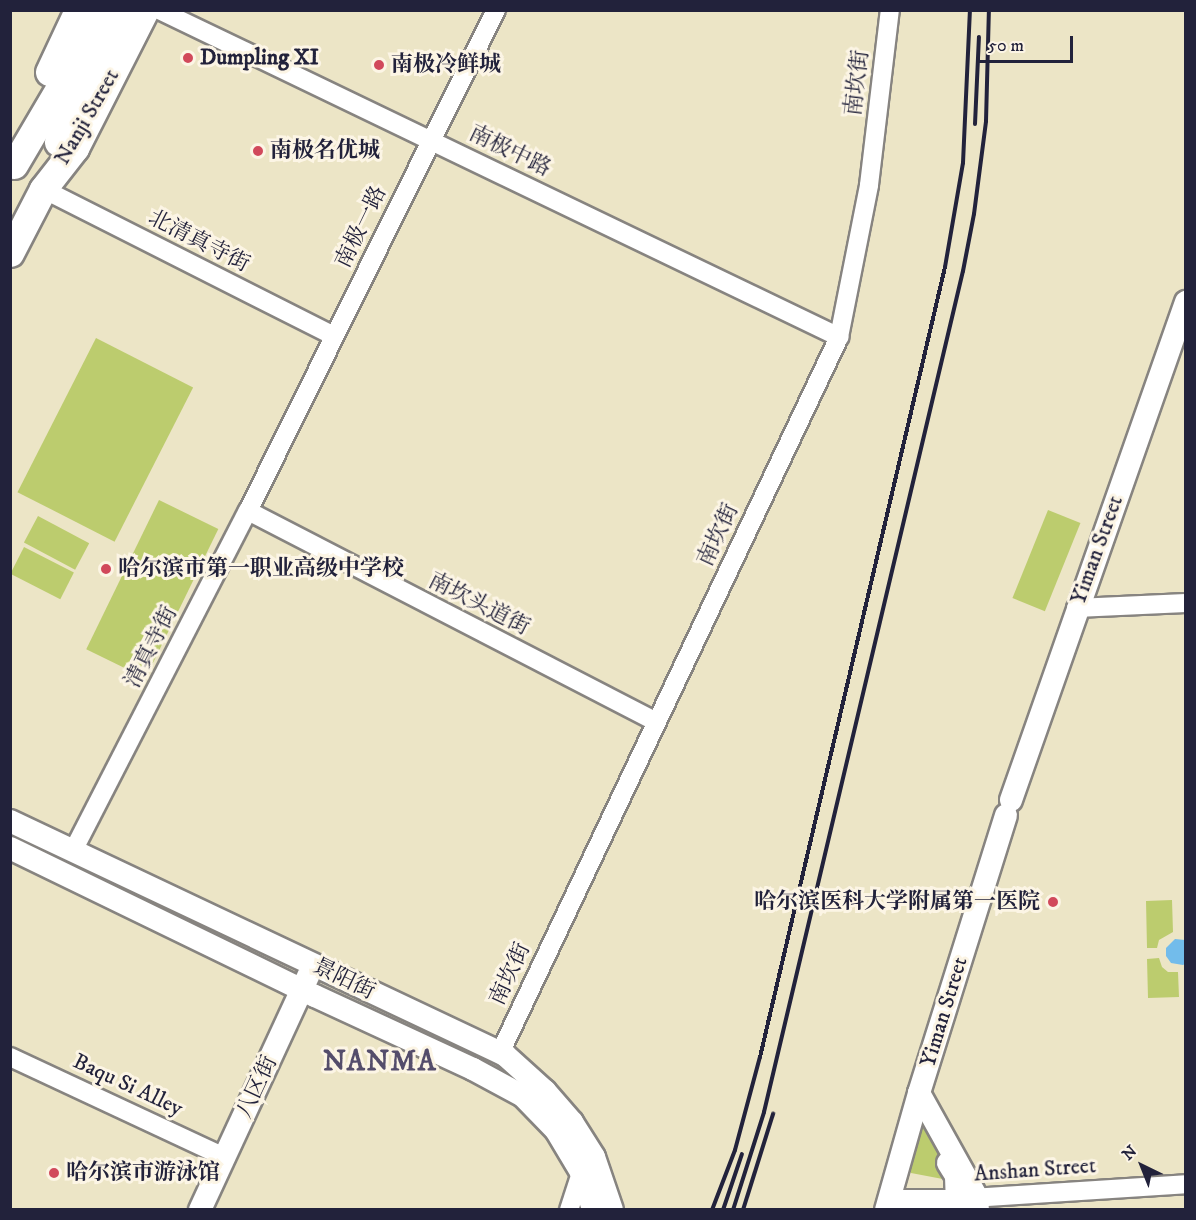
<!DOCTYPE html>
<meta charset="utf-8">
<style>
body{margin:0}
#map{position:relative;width:1196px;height:1220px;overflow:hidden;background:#ece5c6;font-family:"IM FELL DW Pica","Noto Serif SC",serif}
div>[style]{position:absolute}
.green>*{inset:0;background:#bccc6e;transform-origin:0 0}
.water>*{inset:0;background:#72bceb}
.roads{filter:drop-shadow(2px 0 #878480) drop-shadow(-2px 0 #878480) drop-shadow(0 2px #878480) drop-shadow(0 -2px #878480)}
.minor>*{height:18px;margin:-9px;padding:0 9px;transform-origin:9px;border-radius:9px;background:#fff}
.major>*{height:22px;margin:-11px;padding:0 11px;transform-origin:11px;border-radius:11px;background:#fff}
.highway>*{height:27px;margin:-13.5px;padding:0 13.5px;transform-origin:13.5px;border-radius:13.5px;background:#fff}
.rail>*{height:4px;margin:-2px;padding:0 2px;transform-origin:2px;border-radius:2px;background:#22223b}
.dots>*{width:16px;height:16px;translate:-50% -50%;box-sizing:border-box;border:3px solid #fcf5e5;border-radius:50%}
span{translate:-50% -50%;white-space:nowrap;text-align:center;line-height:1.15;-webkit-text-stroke:6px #fcf5e5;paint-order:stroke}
.poi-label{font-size:22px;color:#22223b;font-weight:700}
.left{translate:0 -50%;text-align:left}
.right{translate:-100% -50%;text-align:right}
.street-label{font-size:22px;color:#22223b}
.district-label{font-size:28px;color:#544d6b;font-weight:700;letter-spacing:1.5px}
.frame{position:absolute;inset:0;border:12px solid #22223b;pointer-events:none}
.north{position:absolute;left:1112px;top:1136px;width:60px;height:60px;-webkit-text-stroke:4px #fcf5e5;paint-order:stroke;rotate:317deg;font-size:16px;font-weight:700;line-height:24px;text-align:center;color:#22223b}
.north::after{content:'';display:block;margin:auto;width:21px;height:27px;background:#22223b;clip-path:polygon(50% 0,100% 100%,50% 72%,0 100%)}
.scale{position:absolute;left:977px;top:36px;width:96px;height:27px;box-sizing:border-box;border:3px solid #22223b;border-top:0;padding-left:8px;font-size:18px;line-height:21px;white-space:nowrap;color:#22223b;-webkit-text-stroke:4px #fcf5e5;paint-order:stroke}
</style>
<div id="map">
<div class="green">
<i style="left:96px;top:338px;width:109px;height:173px;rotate:27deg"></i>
<i style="left:159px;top:500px;width:66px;height:166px;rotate:26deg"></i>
<i style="left:1048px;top:510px;width:35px;height:95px;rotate:22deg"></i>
<i style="left:38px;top:516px;width:58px;height:30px;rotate:28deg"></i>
<i style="left:24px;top:547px;width:56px;height:30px;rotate:27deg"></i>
<i style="clip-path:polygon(1172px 900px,1173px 932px,1159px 940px,1157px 948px,1147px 948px,1146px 901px)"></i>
<i style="clip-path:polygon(1159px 958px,1162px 967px,1168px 972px,1178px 972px,1179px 997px,1148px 998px,1147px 959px)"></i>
<i style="clip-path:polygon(922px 1125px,952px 1177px,948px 1180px,911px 1173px,907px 1166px,915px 1128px)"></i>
</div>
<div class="water">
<i style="clip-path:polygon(1175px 939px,1185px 940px,1185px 964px,1183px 965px,1171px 963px,1166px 956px,1166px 948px)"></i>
</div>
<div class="roads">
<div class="minor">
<i style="left:159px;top:10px;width:755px;rotate:25.68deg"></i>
<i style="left:43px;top:189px;width:326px;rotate:26.8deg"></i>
<i style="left:248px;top:511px;width:459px;rotate:27.3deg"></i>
<i style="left:1076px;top:608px;width:110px;rotate:-2.6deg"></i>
<i style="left:73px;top:851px;width:382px;rotate:-62.8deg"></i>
<i style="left:248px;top:511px;width:559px;rotate:-63.66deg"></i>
<i style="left:500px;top:1053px;width:792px;rotate:-64.66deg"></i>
<i style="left:839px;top:337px;width:155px;rotate:-78.8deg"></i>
<i style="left:869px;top:185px;width:176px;rotate:-83.2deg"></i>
<i style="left:10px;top:1057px;width:236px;rotate:25deg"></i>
<i style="left:888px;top:1199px;width:68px"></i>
<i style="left:956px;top:1199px;width:230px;rotate:-3.7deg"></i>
<i style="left:569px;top:1210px;width:40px;rotate:-72deg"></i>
</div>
<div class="major">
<i style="left:1011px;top:800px;width:528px;rotate:-70.64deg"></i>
<i style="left:10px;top:821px;width:548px;rotate:25.3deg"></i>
<i style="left:505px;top:1055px;width:54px;rotate:42deg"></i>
<i style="left:545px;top:1091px;width:41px;rotate:48.9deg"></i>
<i style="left:572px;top:1122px;width:41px;rotate:57.8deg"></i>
<i style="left:594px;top:1157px;width:56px;rotate:71.2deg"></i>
<i style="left:10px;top:848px;width:339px;rotate:25.9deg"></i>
<i style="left:315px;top:996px;width:174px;rotate:24.8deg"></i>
<i style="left:473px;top:1069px;width:57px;rotate:28.4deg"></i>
<i style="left:523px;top:1096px;width:47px;rotate:45.9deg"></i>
<i style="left:556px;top:1130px;width:49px;rotate:59.2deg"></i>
<i style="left:581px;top:1172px;width:40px;rotate:72deg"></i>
<i style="left:919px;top:1093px;width:119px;rotate:60.9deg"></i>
<i style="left:977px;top:1197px;width:13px;rotate:86deg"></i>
<i style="left:948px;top:1163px;width:15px;rotate:58deg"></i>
<i style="left:956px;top:1176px;width:34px;rotate:88deg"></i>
<i style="left:200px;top:1210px;width:258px;rotate:-65.2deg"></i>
<i style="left:886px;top:1210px;width:122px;rotate:-74.2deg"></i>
<i style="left:919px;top:1093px;width:291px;rotate:-72.6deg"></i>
</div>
<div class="highway">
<i style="left:49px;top:72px;width:68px;rotate:-64.9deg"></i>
<i style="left:58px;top:142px;width:147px;rotate:-64.1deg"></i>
<i style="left:14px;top:165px;width:104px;rotate:-59.5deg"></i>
<i style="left:67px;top:75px;width:73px;rotate:-63.1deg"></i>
<i style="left:10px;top:253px;width:72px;rotate:-62.7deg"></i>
<i style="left:43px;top:189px;width:52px;rotate:-52deg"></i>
<i style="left:75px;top:148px;width:155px;rotate:-63.1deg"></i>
</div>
</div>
<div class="rail">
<i style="left:975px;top:124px;width:87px;rotate:-87.4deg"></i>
<i style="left:712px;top:1210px;width:64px;rotate:-69deg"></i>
<i style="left:735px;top:1150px;width:96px;rotate:-75deg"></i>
<i style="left:760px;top:1057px;width:811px;rotate:-76.82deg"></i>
<i style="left:945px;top:267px;width:106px;rotate:-80.2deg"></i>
<i style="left:963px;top:163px;width:153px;rotate:-87.4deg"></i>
<i style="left:723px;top:1210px;width:59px;rotate:-71.3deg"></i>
<i style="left:733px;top:1210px;width:103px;rotate:-72.4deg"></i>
<i style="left:764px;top:1112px;width:864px;rotate:-76.69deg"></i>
<i style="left:963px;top:271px;width:58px;rotate:-79.1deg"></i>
<i style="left:974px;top:214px;width:94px;rotate:-82.6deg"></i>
<i style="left:986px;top:121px;width:111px;rotate:-88.5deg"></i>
<i style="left:743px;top:1210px;width:101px;rotate:-72.6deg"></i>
</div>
<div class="dots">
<i style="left:188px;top:58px;background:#d1495b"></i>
<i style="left:379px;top:65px;background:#d1495b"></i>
<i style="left:258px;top:151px;background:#d1495b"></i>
<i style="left:106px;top:569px;background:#d1495b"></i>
<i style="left:1053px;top:902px;background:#d1495b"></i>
<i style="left:54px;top:1173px;background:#d1495b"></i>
</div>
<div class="poi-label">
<span class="left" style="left:200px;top:58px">Dumpling XI</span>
<span class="left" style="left:391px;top:65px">南极冷鲜城</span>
<span class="left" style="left:270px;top:151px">南极名优城</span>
<span class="left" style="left:118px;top:569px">哈尔滨市第一职业高级中学校</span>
<span class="right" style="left:1040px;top:902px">哈尔滨医科大学附属第一医院</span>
<span class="left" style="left:66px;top:1173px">哈尔滨市游泳馆</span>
</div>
<div class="street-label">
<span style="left:857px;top:83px;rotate:-83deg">南坎街</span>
<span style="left:87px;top:117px;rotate:-60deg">Nanji Street</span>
<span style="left:510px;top:151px;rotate:26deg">南极中路</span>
<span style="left:361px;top:227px;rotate:-64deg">南极一路</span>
<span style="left:199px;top:241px;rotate:27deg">北清真寺街</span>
<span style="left:718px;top:535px;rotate:-65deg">南坎街</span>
<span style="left:1097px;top:550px;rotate:-70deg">Yiman Street</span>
<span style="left:479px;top:604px;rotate:27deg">南坎头道街</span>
<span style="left:151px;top:647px;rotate:-63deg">清真寺街</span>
<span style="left:510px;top:974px;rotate:-65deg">南坎街</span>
<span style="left:344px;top:979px;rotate:26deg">景阳街</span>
<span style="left:944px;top:1012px;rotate:-73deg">Yiman Street</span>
<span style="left:128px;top:1085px;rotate:25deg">Baqu Si Alley</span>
<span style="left:257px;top:1087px;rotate:-65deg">八区街</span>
<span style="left:1035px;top:1170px;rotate:-4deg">Anshan Street</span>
</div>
<div class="district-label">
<span style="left:380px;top:1062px">NANMA</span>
</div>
<div class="frame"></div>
<div class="north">N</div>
<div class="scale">50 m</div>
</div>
